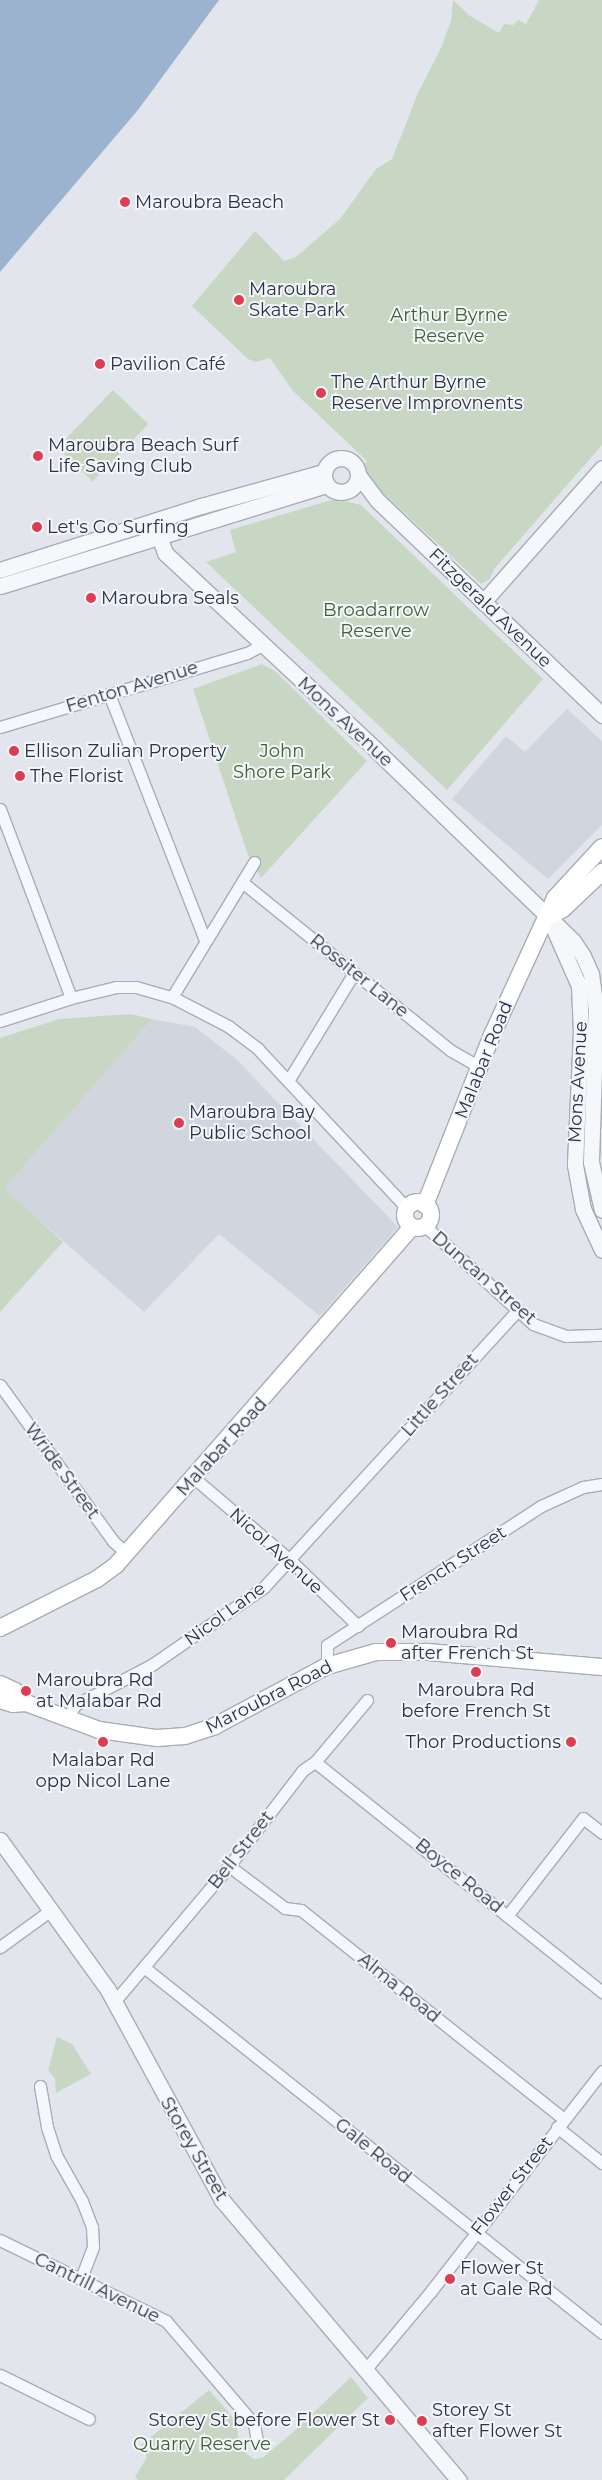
<!DOCTYPE html>
<meta charset="utf-8">
<style>
body{margin:0}
#map{position:relative;width:602px;height:2480px;overflow:hidden;background:#e2e6ec;font-family:Montserrat,sans-serif}
div>[style]{position:absolute}
.built>*{inset:0;background:#d0d5de}
.green>*{inset:0;background:#c7d7c3;transform-origin:0 0}
.water>*{inset:0;background:#9bb3cf}
.roads{filter:drop-shadow(1px 0 #a6adb7) drop-shadow(-1px 0 #a6adb7) drop-shadow(0 1px #a6adb7) drop-shadow(0 -1px #a6adb7)}
.minor>*{height:11px;margin:-5.5px;padding:0 5.5px;transform-origin:5.5px;border-radius:5.5px;background:#f6f7fa}
.tertiary>*{height:15px;margin:-7.5px;padding:0 7.5px;transform-origin:7.5px;border-radius:7.5px;background:#f6f7fa}
.tertiary>.ring{margin:-7.5px;padding:0;box-sizing:content-box;background:none;border:15px solid #f6f7fa;border-radius:50%}
.secondary>*{height:16px;margin:-8px;padding:0 8px;transform-origin:8px;border-radius:8px;background:#fff}
.secondary>.ring{margin:-8px;padding:0;box-sizing:content-box;background:none;border:16px solid #fff;border-radius:50%}
.dots>*{width:14px;height:14px;translate:-50% -50%;box-sizing:border-box;border:2px solid #f3f5f9;border-radius:50%}
span{translate:-50% -50%;white-space:nowrap;text-align:center;line-height:1.15;-webkit-text-stroke:4px #f3f5f9;paint-order:stroke}
.poi-label{font-size:18px;color:#283346}
.left{translate:0 -50%;text-align:left}
.right{translate:-100% -50%;text-align:right}
.park-label{font-size:18px;color:#3c6334}
.street-label{font-size:18px;color:#283346}
</style>
<div id="map">
<div class="built">
<i style="clip-path:polygon(567px 709px,602px 741px,602px 825px,548px 879px,452px 799px,506px 736px,525px 752px)"></i>
<i style="clip-path:polygon(152px 1019px,195px 1027px,236px 1059px,398px 1227px,320px 1316px,219px 1234px,144px 1312px,3px 1188px)"></i>
</div>
<div class="green">
<i style="clip-path:polygon(453px 0,470px 16px,499px 33px,504px 24px,513px 25px,518px 20px,526px 24px,539px 0,602px 0,602px 445px,494px 569px,490px 579px,481px 584px,366px 477px,363px 467px,367px 461px,292px 390px,270px 358px,256px 362px,248px 359px,192px 306px,255px 231px,284px 261px,296px 257px,340px 219px,376px 169px,392px 159px,418px 93px,441px 48px,451px 21px)"></i>
<i style="left:113px;top:390px;width:49px;height:80px;rotate:44deg"></i>
<i style="clip-path:polygon(335px 499px,361px 505px,543px 679px,447px 790px,206px 562px,236px 552px,230px 530px)"></i>
<i style="clip-path:polygon(262px 664px,275px 671px,367px 761px,261px 878px,248px 855px,193px 689px)"></i>
<i style="clip-path:polygon(131px 1014px,152px 1019px,4px 1188px,63px 1242px,0 1312px,0 1038px,59px 1019px)"></i>
<i style="clip-path:polygon(57px 2037px,72px 2044px,91px 2074px,56px 2093px,55px 2079px,48px 2070px)"></i>
<i style="clip-path:polygon(351px 2377px,368px 2398px,284px 2480px,138px 2480px,135px 2477px,147px 2457px,141px 2445px,209px 2390px,236px 2421px,240px 2449px,254px 2459px,262px 2458px,291px 2434px)"></i>
</div>
<div class="water">
<i style="clip-path:polygon(0 0,219px 0,138px 110px,0 272px)"></i>
</div>
<div class="roads">
<div class="minor">
<i style="left:109px;top:694px;width:264px;rotate:68.7deg"></i>
<i style="left:0;top:727px;width:258px;rotate:-16.7deg"></i>
<i style="left:247px;top:653px;width:17px;rotate:-28deg"></i>
<i style="left:0;top:809px;width:202px;rotate:69.4deg"></i>
<i style="left:242px;top:882px;width:267px;rotate:38.9deg"></i>
<i style="left:450px;top:1050px;width:34px;rotate:30deg"></i>
<i style="left:172px;top:997px;width:158px;rotate:-58.7deg"></i>
<i style="left:0;top:1021px;width:75px;rotate:-17.9deg"></i>
<i style="left:71px;top:998px;width:46px;rotate:-13.7deg"></i>
<i style="left:116px;top:987px;width:20px"></i>
<i style="left:136px;top:987px;width:37px;rotate:16deg"></i>
<i style="left:172px;top:997px;width:63px;rotate:27.4deg"></i>
<i style="left:228px;top:1026px;width:38px;rotate:37deg"></i>
<i style="left:258px;top:1049px;width:218px;rotate:46.9deg"></i>
<i style="left:288px;top:1081px;width:127px;rotate:-58.6deg"></i>
<i style="left:425px;top:1226px;width:146px;rotate:42.2deg"></i>
<i style="left:533px;top:1324px;width:35px;rotate:20deg"></i>
<i style="left:566px;top:1336px;width:36px;rotate:-2deg"></i>
<i style="left:0;top:1385px;width:193px;rotate:54.1deg"></i>
<i style="left:113px;top:1541px;width:19px;rotate:43deg"></i>
<i style="left:194px;top:1478px;width:125px;rotate:40.5deg"></i>
<i style="left:289px;top:1559px;width:96px;rotate:44.2deg"></i>
<i style="left:327px;top:1666px;width:21px;rotate:-90deg"></i>
<i style="left:327px;top:1645px;width:255px;rotate:-33deg"></i>
<i style="left:541px;top:1506px;width:46px;rotate:-24.3deg"></i>
<i style="left:583px;top:1487px;width:19px;rotate:-9deg"></i>
<i style="left:66px;top:1720px;width:17px;rotate:-59deg"></i>
<i style="left:75px;top:1705px;width:88px;rotate:-27.7deg"></i>
<i style="left:153px;top:1664px;width:135px;rotate:-34.7deg"></i>
<i style="left:264px;top:1587px;width:374px;rotate:-47.5deg"></i>
<i style="left:315px;top:1762px;width:368px;rotate:38.7deg"></i>
<i style="left:229px;top:1866px;width:70px;rotate:36.9deg"></i>
<i style="left:285px;top:1908px;width:16px;rotate:7deg"></i>
<i style="left:301px;top:1910px;width:336px;rotate:38.5deg"></i>
<i style="left:507px;top:1916px;width:124px;rotate:-52.2deg"></i>
<i style="left:583px;top:1818px;width:24px;rotate:38deg"></i>
<i style="left:0;top:1947px;width:63px;rotate:-36deg"></i>
<i style="left:145px;top:1968px;width:585px;rotate:38.61deg"></i>
<i style="left:114px;top:2002px;width:178px;rotate:-49.8deg"></i>
<i style="left:229px;top:1866px;width:121px;rotate:-52.4deg"></i>
<i style="left:303px;top:1770px;width:14px;rotate:-34deg"></i>
<i style="left:315px;top:1762px;width:81px;rotate:-50deg"></i>
<i style="left:40px;top:2086px;width:42px;rotate:80.3deg"></i>
<i style="left:47px;top:2127px;width:29px;rotate:72deg"></i>
<i style="left:56px;top:2155px;width:53px;rotate:60.5deg"></i>
<i style="left:82px;top:2201px;width:28px;rotate:69deg"></i>
<i style="left:92px;top:2227px;width:20px;rotate:87deg"></i>
<i style="left:93px;top:2247px;width:34px;rotate:111deg"></i>
<i style="left:557px;top:2127px;width:58px;rotate:38.7deg"></i>
<i style="left:0;top:2240px;width:185px;rotate:26deg"></i>
<i style="left:166px;top:2321px;width:135px;rotate:49.5deg"></i>
<i style="left:254px;top:2424px;width:17px;rotate:80deg"></i>
<i style="left:365px;top:2370px;width:103px;rotate:-50.1deg"></i>
<i style="left:431px;top:2291px;width:279px;rotate:-52.1deg"></i>
<i style="left:0;top:2375px;width:99px;rotate:26.3deg"></i>
</div>
<div class="tertiary">
<i class="ring" style="left:324px;top:458px;width:19px;height:19px"></i>
<i style="left:359px;top:476px;width:31px;rotate:53deg"></i>
<i style="left:378px;top:501px;width:310px;rotate:43.7deg"></i>
<i style="left:154px;top:521px;width:34px;rotate:71deg"></i>
<i style="left:165px;top:553px;width:289px;rotate:43deg"></i>
<i style="left:376px;top:750px;width:274px;rotate:44.1deg"></i>
<i style="left:573px;top:941px;width:18px;rotate:56deg"></i>
<i style="left:583px;top:956px;width:20px;rotate:66deg"></i>
<i style="left:591px;top:974px;width:36px;rotate:82deg"></i>
<i style="left:596px;top:1010px;width:152px;rotate:91.9deg"></i>
<i style="left:591px;top:1162px;width:49px;rotate:77.1deg"></i>
<i style="left:0;top:570px;width:211px;rotate:-17.7deg"></i>
<i style="left:201px;top:506px;width:128px;rotate:-15.5deg"></i>
<i style="left:0;top:586px;width:342px;rotate:-17.2deg"></i>
<i style="left:483px;top:602px;width:179px;rotate:-48.4deg"></i>
<i style="left:553px;top:927px;width:64px;rotate:66.2deg"></i>
<i style="left:579px;top:986px;width:45px;rotate:87.5deg"></i>
<i style="left:581px;top:1031px;width:134px;rotate:92.6deg"></i>
<i style="left:575px;top:1165px;width:45px;rotate:79.7deg"></i>
<i style="left:583px;top:1209px;width:45px;rotate:65.1deg"></i>
<i style="left:0;top:1840px;width:185px;rotate:54.2deg"></i>
<i style="left:108px;top:1990px;width:239px;rotate:61.5deg"></i>
<i style="left:222px;top:2200px;width:367px;rotate:49.8deg"></i>
</div>
<div class="secondary">
<i style="left:548px;top:917px;width:17px;rotate:-28deg"></i>
<i style="left:563px;top:909px;width:54px;rotate:-43.5deg"></i>
<i class="ring" style="left:405px;top:1202px;width:10px;height:10px"></i>
<i style="left:425px;top:1205px;width:183px;rotate:-68.5deg"></i>
<i style="left:492px;top:1035px;width:151px;rotate:-65.3deg"></i>
<i style="left:555px;top:898px;width:69px;rotate:-47.3deg"></i>
<i style="left:0;top:1628px;width:109px;rotate:-26.8deg"></i>
<i style="left:97px;top:1579px;width:24px;rotate:-36deg"></i>
<i style="left:116px;top:1565px;width:449px;rotate:-48.8deg"></i>
<i style="left:0;top:1684px;width:17px;rotate:25deg"></i>
<i style="left:15px;top:1691px;width:16px;rotate:47deg"></i>
<i style="left:0;top:1700px;width:14px;rotate:17deg"></i>
<i style="left:13px;top:1704px;width:13px;rotate:-4deg"></i>
<i style="left:26px;top:1703px;width:78px;rotate:20.3deg"></i>
<i style="left:99px;top:1730px;width:59px;rotate:7.9deg"></i>
<i style="left:157px;top:1738px;width:28px;rotate:-4deg"></i>
<i style="left:185px;top:1736px;width:32px;rotate:-18deg"></i>
<i style="left:215px;top:1726px;width:127px;rotate:-28.2deg"></i>
<i style="left:327px;top:1666px;width:51px;rotate:-15.9deg"></i>
<i style="left:376px;top:1652px;width:51px"></i>
<i style="left:427px;top:1652px;width:176px;rotate:4.9deg"></i>
</div>
</div>
<div class="dots">
<i style="left:125px;top:202px;background:#db3e52"></i>
<i style="left:239px;top:300px;background:#db3e52"></i>
<i style="left:100px;top:364px;background:#db3e52"></i>
<i style="left:321px;top:393px;background:#db3e52"></i>
<i style="left:38px;top:456px;background:#db3e52"></i>
<i style="left:37px;top:527px;background:#db3e52"></i>
<i style="left:91px;top:598px;background:#db3e52"></i>
<i style="left:14px;top:751px;background:#db3e52"></i>
<i style="left:20px;top:776px;background:#db3e52"></i>
<i style="left:179px;top:1123px;background:#db3e52"></i>
<i style="left:391px;top:1643px;background:#db3e52"></i>
<i style="left:476px;top:1672px;background:#db3e52"></i>
<i style="left:26px;top:1691px;background:#db3e52"></i>
<i style="left:103px;top:1742px;background:#db3e52"></i>
<i style="left:571px;top:1742px;background:#db3e52"></i>
<i style="left:450px;top:2279px;background:#db3e52"></i>
<i style="left:390px;top:2420px;background:#db3e52"></i>
<i style="left:422px;top:2421px;background:#db3e52"></i>
</div>
<div class="poi-label">
<span class="left" style="left:135px;top:202px">Maroubra Beach</span>
<span class="left" style="left:249px;top:300px">Maroubra<br>Skate Park</span>
<span class="left" style="left:110px;top:364px">Pavilion Café</span>
<span class="left" style="left:331px;top:393px">The Arthur Byrne<br>Reserve Improvnents</span>
<span class="left" style="left:48px;top:456px">Maroubra Beach Surf<br>Life Saving Club</span>
<span class="left" style="left:47px;top:527px">Let's Go Surfing</span>
<span class="left" style="left:101px;top:598px">Maroubra Seals</span>
<span class="left" style="left:24px;top:751px">Ellison Zulian Property</span>
<span class="left" style="left:30px;top:776px">The Florist</span>
<span class="left" style="left:189px;top:1123px">Maroubra Bay<br>Public School</span>
<span class="left" style="left:401px;top:1643px">Maroubra Rd<br>after French St</span>
<span class="left" style="left:36px;top:1691px">Maroubra Rd<br>at Malabar Rd</span>
<span style="left:476px;top:1701px">Maroubra Rd<br>before French St</span>
<span class="right" style="left:561px;top:1742px">Thor Productions</span>
<span style="left:103px;top:1771px">Malabar Rd<br>opp Nicol Lane</span>
<span class="left" style="left:460px;top:2279px">Flower St<br>at Gale Rd</span>
<span class="left" style="left:432px;top:2421px">Storey St<br>after Flower St</span>
<span class="right" style="left:380px;top:2420px">Storey St before Flower St</span>
</div>
<div class="park-label">
<span style="left:449px;top:326px">Arthur Byrne<br>Reserve</span>
<span style="left:376px;top:621px">Broadarrow<br>Reserve</span>
<span style="left:282px;top:762px">John<br>Shore Park</span>
<span style="left:202px;top:2444px">Quarry Reserve</span>
</div>
<div class="street-label">
<span style="left:490px;top:608px;rotate:44deg">Fitzgerald Avenue</span>
<span style="left:132px;top:687px;rotate:-17deg">Fenton Avenue</span>
<span style="left:345px;top:722px;rotate:43deg">Mons Avenue</span>
<span style="left:359px;top:976px;rotate:39deg">Rossiter Lane</span>
<span style="left:484px;top:1060px;rotate:-68deg">Malabar Road</span>
<span style="left:578px;top:1082px;rotate:-87deg">Mons Avenue</span>
<span style="left:484px;top:1278px;rotate:41deg">Duncan Street</span>
<span style="left:440px;top:1395px;rotate:-48deg">Little Street</span>
<span style="left:222px;top:1447px;rotate:-48deg">Malabar Road</span>
<span style="left:62px;top:1471px;rotate:54deg">Wride Street</span>
<span style="left:276px;top:1551px;rotate:42deg">Nicol Avenue</span>
<span style="left:453px;top:1564px;rotate:-33deg">French Street</span>
<span style="left:225px;top:1614px;rotate:-36deg">Nicol Lane</span>
<span style="left:269px;top:1697px;rotate:-27deg">Maroubra Road</span>
<span style="left:241px;top:1850px;rotate:-52deg">Bell Street</span>
<span style="left:459px;top:1876px;rotate:39deg">Boyce Road</span>
<span style="left:399px;top:1988px;rotate:39deg">Alma Road</span>
<span style="left:194px;top:2149px;rotate:60deg">Storey Street</span>
<span style="left:373px;top:2151px;rotate:39deg">Gale Road</span>
<span style="left:512px;top:2186px;rotate:-52deg">Flower Street</span>
<span style="left:97px;top:2288px;rotate:26deg">Cantrill Avenue</span>
</div>
</div>
